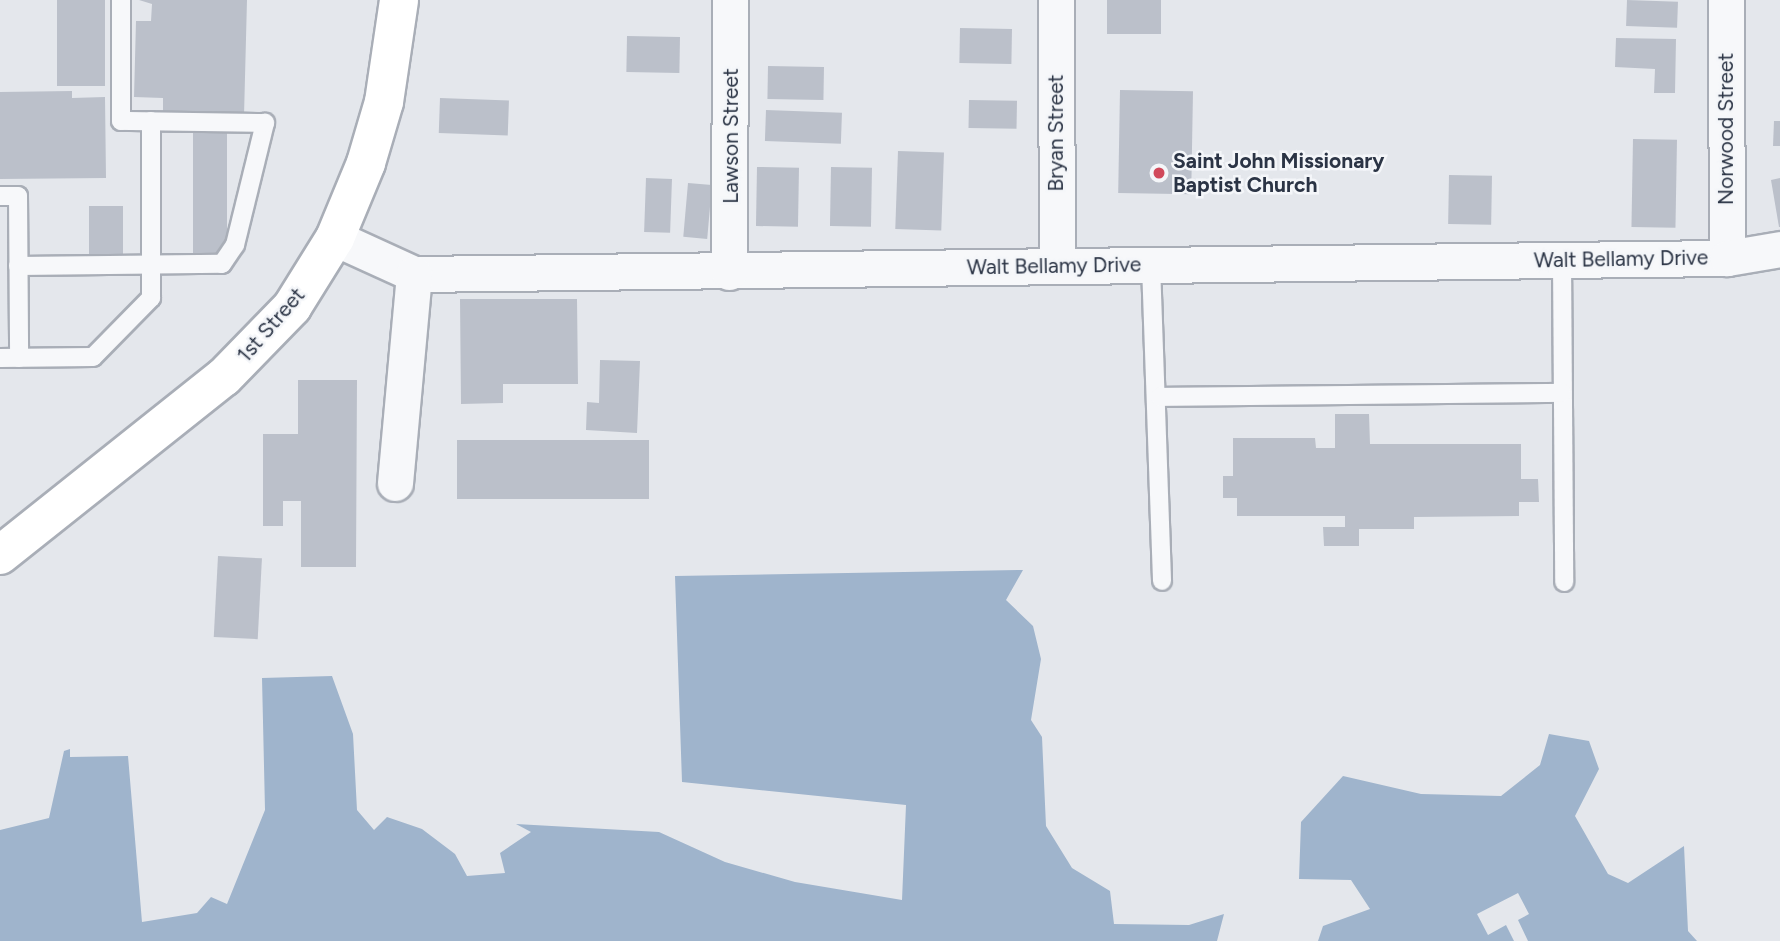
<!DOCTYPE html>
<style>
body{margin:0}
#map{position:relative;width:1780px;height:941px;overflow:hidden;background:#e4e7ec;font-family:Figtree,sans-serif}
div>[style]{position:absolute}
.water>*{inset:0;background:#9fb4cc}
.pier>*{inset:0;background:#e4e7ec}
.building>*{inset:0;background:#bbc0ca;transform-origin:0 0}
.roads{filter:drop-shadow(2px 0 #a9aeb7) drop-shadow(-2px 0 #a9aeb7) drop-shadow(0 2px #a9aeb7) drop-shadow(0 -2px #a9aeb7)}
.service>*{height:18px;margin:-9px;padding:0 9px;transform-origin:9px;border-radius:9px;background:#f7f8fa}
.minor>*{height:35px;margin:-17.5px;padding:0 17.5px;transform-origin:17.5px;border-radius:17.5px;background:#f7f8fa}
.secondary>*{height:38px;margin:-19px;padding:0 19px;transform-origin:19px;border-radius:19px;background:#fff}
.dots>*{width:19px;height:19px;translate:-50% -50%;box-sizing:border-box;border:4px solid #f4f6f9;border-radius:50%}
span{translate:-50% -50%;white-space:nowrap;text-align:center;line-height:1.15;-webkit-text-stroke:5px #f4f6f9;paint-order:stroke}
.street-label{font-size:21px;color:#2b3445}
.poi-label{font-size:21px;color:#2b3445;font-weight:700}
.left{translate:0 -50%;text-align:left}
</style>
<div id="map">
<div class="water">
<i style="clip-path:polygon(1023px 570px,1006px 600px,1033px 626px,1041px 659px,1031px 720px,1042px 737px,1046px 826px,1072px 868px,1110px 891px,1114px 924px,1189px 925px,1224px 914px,1217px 941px,0 941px,0 830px,49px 818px,64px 751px,70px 749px,70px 757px,128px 756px,142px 922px,197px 913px,211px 897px,227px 904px,265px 810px,262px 678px,332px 676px,353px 734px,357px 810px,374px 830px,387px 817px,422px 829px,455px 854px,467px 876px,505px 873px,500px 853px,531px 832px,516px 824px,659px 832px,725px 862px,795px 882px,902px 900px,906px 805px,682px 782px,675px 576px)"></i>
<i style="clip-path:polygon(1549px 734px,1589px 741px,1599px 769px,1575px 816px,1608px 874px,1628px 883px,1684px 846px,1688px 931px,1697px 941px,1318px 941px,1323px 926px,1370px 909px,1351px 880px,1299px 879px,1301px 822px,1343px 776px,1421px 794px,1501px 796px,1540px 765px)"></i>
</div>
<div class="pier">
<i style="clip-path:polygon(1518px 893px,1529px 914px,1518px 920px,1528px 941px,1514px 941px,1506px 925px,1488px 935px,1477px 914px)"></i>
</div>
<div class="building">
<i style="left:57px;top:0;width:48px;height:86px"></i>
<i style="clip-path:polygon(139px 0,247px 0,244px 116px,163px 115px,163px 98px,134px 97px,136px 21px,151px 21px,152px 4px)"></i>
<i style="left:1107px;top:0;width:54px;height:34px"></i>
<i style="left:1627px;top:0;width:51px;height:26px;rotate:2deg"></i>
<i style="left:960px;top:28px;width:52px;height:35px;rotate:1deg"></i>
<i style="left:627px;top:36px;width:53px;height:36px;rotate:1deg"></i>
<i style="clip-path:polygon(1616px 38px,1676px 39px,1675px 93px,1654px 93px,1655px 69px,1615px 67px)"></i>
<i style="left:768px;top:66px;width:56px;height:33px;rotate:1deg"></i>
<i style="left:1120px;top:90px;width:73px;height:103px;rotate:1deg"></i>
<i style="clip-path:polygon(72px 91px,72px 98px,105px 97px,106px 178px,0 179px,0 92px)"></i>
<i style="left:440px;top:98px;width:69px;height:35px;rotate:2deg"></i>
<i style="left:969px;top:100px;width:48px;height:28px;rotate:1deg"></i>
<i style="left:766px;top:110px;width:76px;height:31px;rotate:2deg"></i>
<i style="clip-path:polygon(1774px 121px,1780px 121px,1780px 146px,1773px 146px)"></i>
<i style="left:193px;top:131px;width:34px;height:124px"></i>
<i style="left:1633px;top:139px;width:44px;height:88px;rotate:1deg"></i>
<i style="left:898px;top:151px;width:46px;height:78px;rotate:2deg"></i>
<i style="left:757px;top:167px;width:42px;height:59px;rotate:1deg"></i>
<i style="left:831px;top:167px;width:41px;height:59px;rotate:1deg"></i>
<i style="left:1449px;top:175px;width:43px;height:49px;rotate:1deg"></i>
<i style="left:646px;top:178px;width:26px;height:54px;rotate:2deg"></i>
<i style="clip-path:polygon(1780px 178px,1780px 227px,1779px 227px,1771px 180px)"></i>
<i style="left:688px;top:183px;width:24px;height:54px;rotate:5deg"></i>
<i style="left:89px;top:206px;width:34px;height:52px"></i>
<i style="clip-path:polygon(460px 299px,577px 299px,578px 384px,503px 384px,503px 403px,461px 404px)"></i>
<i style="clip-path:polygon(600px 360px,640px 361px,637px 433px,586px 430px,587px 402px,599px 403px)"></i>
<i style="clip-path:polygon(298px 380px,357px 380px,356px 567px,301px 567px,301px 501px,283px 501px,283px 526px,263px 526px,263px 434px,298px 434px)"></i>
<i style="clip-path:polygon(1335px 414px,1369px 414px,1370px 444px,1521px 444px,1521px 479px,1538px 479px,1539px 502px,1519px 502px,1519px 516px,1414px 517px,1414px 529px,1359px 529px,1359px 546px,1324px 546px,1323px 527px,1345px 527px,1345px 516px,1237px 516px,1237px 498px,1223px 498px,1223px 476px,1233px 476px,1233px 438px,1315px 438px,1316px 448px,1335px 448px)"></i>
<i style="left:457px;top:440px;width:192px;height:59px"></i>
<i style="left:218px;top:556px;width:44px;height:81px;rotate:3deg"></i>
</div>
<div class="roads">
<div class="service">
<i style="left:0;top:196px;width:18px"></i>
<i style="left:18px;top:196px;width:162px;rotate:89.6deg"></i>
<i style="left:1562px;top:260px;width:322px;rotate:89.6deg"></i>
<i style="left:1151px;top:265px;width:316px;rotate:88deg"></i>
<i style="left:18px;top:266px;width:204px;rotate:-0.6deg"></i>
<i style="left:222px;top:264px;width:23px;rotate:-56deg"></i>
<i style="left:235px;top:245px;width:126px;rotate:-76.2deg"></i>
<i style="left:265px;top:123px;width:144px;rotate:-179.2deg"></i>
<i style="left:121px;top:121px;width:121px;rotate:-90deg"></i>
<i style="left:0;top:358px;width:93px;rotate:-0.6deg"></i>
<i style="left:93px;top:357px;width:83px;rotate:-45.5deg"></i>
<i style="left:151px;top:298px;width:177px;rotate:-90deg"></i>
<i style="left:1160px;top:397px;width:402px;rotate:-0.6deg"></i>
</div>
<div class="minor">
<i style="left:1056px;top:0;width:266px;rotate:89.8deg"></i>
<i style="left:1726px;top:0;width:258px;rotate:89.8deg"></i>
<i style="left:335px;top:238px;width:87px;rotate:24.5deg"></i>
<i style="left:414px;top:274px;width:1313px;rotate:-0.7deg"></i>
<i style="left:1727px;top:258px;width:54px;rotate:-9.6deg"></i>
<i style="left:729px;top:272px;width:272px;rotate:-89.8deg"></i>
<i style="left:395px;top:483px;width:210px;rotate:-84.8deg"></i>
</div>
<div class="secondary">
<i style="left:0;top:555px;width:286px;rotate:-38.5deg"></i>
<i style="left:224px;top:377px;width:98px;rotate:-45.8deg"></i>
<i style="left:292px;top:307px;width:81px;rotate:-58.1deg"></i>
<i style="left:335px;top:238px;width:81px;rotate:-67.5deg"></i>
<i style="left:366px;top:163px;width:64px;rotate:-73.6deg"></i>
<i style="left:384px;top:102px;width:103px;rotate:-81.6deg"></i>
</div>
</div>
<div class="dots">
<i style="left:1159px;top:173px;background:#d1495b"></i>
</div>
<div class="street-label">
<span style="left:1726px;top:129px;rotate:-90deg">Norwood Street</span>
<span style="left:1056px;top:133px;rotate:-90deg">Bryan Street</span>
<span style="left:731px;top:136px;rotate:-90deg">Lawson Street</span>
<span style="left:1621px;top:259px;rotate:-1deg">Walt Bellamy Drive</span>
<span style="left:1054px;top:266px;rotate:-1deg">Walt Bellamy Drive</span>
<span style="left:271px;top:325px;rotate:-49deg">1st Street</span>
</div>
<div class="poi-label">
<span class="left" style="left:1173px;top:173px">Saint John Missionary<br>Baptist Church</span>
</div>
</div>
